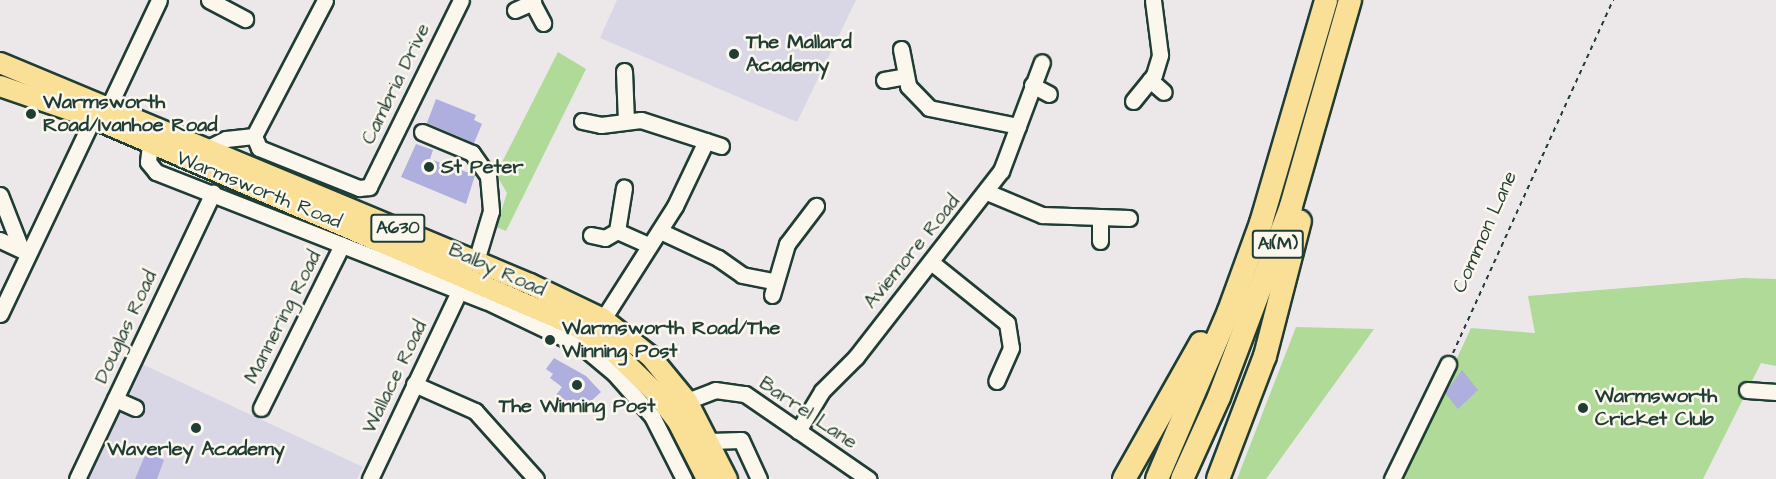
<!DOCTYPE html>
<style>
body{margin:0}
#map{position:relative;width:1776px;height:479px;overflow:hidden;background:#ece8e9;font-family:"Architects Daughter",sans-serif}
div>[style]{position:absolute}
.built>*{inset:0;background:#d9d7e6}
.green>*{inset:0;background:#afda97}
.building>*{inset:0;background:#aeaedf}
.path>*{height:2px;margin-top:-1px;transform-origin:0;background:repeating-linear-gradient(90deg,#1f3d34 0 4.5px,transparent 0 9px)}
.roads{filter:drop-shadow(2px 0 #1f3d34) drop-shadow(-2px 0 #1f3d34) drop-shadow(0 2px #1f3d34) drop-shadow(0 -2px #1f3d34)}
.minor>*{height:15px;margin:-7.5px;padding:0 7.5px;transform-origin:7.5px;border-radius:7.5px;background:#fbf7ec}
.major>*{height:20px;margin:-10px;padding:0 10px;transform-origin:10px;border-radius:10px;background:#fadf96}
.highway>*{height:22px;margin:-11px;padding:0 11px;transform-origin:11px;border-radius:11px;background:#fadf96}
.dots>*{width:16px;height:16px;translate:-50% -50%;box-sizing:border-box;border:3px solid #fbf7ec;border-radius:50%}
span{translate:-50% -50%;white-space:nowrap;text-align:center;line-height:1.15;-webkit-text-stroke:5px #fbf7ec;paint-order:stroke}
.shield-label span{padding:2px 4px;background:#fbf7ec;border:2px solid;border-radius:4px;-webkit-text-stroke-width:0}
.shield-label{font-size:18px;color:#1f3d34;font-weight:700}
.poi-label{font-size:20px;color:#1f3d34;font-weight:700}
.left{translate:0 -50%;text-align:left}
.street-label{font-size:20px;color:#1f3d34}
</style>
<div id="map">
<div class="built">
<i style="clip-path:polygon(617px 0,856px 0,797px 122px,600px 38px)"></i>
<i style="clip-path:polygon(142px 364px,363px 467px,357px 479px,88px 479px)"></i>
</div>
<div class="green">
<i style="clip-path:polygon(558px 52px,586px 69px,506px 231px,496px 227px,507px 193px,496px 174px)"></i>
<i style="clip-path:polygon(1744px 278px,1776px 279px,1776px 366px,1761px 363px,1703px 479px,1401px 479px,1471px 328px,1535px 333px,1528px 296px)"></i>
<i style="clip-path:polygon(1296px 327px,1374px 329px,1266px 479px,1237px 479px)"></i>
</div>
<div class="building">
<i style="clip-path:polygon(436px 99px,476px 115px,474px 120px,482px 124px,474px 143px,427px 123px)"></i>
<i style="clip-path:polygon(416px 144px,433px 150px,430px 159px,475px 175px,466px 204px,401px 177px)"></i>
<i style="clip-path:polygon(554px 358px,586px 376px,601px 392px,579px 412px,556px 395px,562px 387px,550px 378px,553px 374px,546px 369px)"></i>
<i style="clip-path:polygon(1462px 370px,1478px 390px,1458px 409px,1445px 393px)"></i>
<i style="clip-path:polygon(146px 453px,164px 460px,157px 479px,135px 479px)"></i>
</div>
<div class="path">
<i style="left:1453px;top:353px;width:388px;rotate:-65.6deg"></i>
</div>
<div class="roads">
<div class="minor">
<i style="left:209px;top:0;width:41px;rotate:27.8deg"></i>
<i style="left:531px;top:0;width:26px;rotate:62deg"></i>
<i style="left:515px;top:10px;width:20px;rotate:-24deg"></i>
<i style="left:901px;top:49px;width:38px;rotate:79deg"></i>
<i style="left:908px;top:86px;width:30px;rotate:46deg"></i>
<i style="left:929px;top:108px;width:91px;rotate:11.4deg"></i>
<i style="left:624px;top:71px;width:49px;rotate:87.7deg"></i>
<i style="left:884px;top:80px;width:22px;rotate:-10deg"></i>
<i style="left:1150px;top:80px;width:18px;rotate:41deg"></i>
<i style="left:1032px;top:85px;width:19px;rotate:28deg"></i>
<i style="left:1133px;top:101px;width:33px;rotate:-51deg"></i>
<i style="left:1154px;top:75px;width:21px;rotate:-73deg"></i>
<i style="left:1160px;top:55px;width:55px;rotate:-97.3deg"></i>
<i style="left:108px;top:108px;width:119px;rotate:-64.7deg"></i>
<i style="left:582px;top:121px;width:19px;rotate:12deg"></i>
<i style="left:601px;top:125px;width:40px;rotate:-7.1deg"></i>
<i style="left:641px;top:120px;width:84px;rotate:18deg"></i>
<i style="left:422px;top:132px;width:54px;rotate:22.8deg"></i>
<i style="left:472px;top:153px;width:28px;rotate:55deg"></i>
<i style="left:488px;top:176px;width:35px;rotate:85deg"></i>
<i style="left:491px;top:211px;width:52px;rotate:106.7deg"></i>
<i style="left:254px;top:136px;width:153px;rotate:-62.4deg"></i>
<i style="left:150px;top:145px;width:17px;rotate:97deg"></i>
<i style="left:148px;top:162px;width:13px;rotate:51deg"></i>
<i style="left:156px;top:172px;width:354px;rotate:21.4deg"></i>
<i style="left:486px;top:301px;width:109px;rotate:25.6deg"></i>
<i style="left:584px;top:348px;width:39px;rotate:40deg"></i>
<i style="left:614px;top:373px;width:57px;rotate:48.5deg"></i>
<i style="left:652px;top:416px;width:71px;rotate:63.1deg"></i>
<i style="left:208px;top:148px;width:20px;rotate:-27deg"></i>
<i style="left:226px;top:139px;width:28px;rotate:-6deg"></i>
<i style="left:254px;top:136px;width:13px;rotate:67deg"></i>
<i style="left:259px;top:148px;width:108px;rotate:21.8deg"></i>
<i style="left:359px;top:188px;width:10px;rotate:-6deg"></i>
<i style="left:369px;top:187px;width:208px;rotate:-63.8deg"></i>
<i style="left:987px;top:192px;width:60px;rotate:22.7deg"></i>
<i style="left:1042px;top:215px;width:87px;rotate:2deg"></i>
<i style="left:0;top:195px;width:58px;rotate:68.7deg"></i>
<i style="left:1100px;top:217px;width:24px;rotate:90deg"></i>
<i style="left:617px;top:231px;width:35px;rotate:24deg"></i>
<i style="left:660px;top:231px;width:64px;rotate:25deg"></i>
<i style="left:718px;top:258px;width:29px;rotate:35deg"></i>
<i style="left:742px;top:275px;width:33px;rotate:11deg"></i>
<i style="left:591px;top:235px;width:14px;rotate:12deg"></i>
<i style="left:605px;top:238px;width:14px;rotate:-30deg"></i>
<i style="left:617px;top:231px;width:44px;rotate:-80.8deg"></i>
<i style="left:0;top:240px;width:26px;rotate:25deg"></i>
<i style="left:931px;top:262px;width:97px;rotate:38.8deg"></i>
<i style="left:1007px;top:323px;width:25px;rotate:81deg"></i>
<i style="left:1011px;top:348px;width:36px;rotate:114deg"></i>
<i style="left:772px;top:295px;width:53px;rotate:-73.6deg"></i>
<i style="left:787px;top:244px;width:48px;rotate:-52.7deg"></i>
<i style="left:0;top:314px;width:217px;rotate:-64.6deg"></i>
<i style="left:603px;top:319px;width:134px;rotate:-57.5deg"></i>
<i style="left:675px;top:206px;width:72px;rotate:-64.5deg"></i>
<i style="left:414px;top:384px;width:67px;rotate:23.9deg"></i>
<i style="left:475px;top:411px;width:91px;rotate:48.1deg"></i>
<i style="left:1747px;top:390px;width:29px;rotate:4deg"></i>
<i style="left:115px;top:399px;width:22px;rotate:24deg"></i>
<i style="left:687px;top:401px;width:30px;rotate:-21deg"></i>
<i style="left:715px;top:390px;width:30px;rotate:8deg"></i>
<i style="left:745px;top:394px;width:150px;rotate:34.6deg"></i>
<i style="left:261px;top:408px;width:182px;rotate:-63.6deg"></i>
<i style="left:798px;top:431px;width:47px;rotate:-59deg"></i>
<i style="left:822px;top:391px;width:48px;rotate:-45deg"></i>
<i style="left:856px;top:357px;width:236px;rotate:-52.1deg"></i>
<i style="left:1001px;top:171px;width:116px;rotate:-69.4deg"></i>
<i style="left:710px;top:441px;width:31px;rotate:-2deg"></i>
<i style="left:741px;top:440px;width:43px;rotate:65.2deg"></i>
<i style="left:77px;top:479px;width:317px;rotate:-64.6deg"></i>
<i style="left:370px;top:479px;width:205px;rotate:-64.6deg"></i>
<i style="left:1392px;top:479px;width:128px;rotate:-64deg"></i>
</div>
<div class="major">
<i style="left:0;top:63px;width:574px;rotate:22.64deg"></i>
<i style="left:530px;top:284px;width:81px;rotate:25.6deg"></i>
<i style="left:603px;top:319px;width:60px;rotate:38.2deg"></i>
<i style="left:650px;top:356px;width:58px;rotate:50.6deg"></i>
<i style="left:687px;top:401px;width:88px;rotate:62.9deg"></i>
<i style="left:0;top:86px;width:98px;rotate:19deg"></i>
<i style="left:93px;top:118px;width:526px;rotate:23.3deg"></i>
<i style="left:576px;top:326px;width:38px;rotate:32deg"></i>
<i style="left:608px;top:346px;width:69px;rotate:44.4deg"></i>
<i style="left:657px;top:394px;width:35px;rotate:53deg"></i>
<i style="left:678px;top:422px;width:64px;rotate:63deg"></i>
</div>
<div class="highway">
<i style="left:1124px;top:479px;width:156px;rotate:-60.5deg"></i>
<i style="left:1157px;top:479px;width:183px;rotate:-66.8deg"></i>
<i style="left:1229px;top:311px;width:94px;rotate:-70deg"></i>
<i style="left:1261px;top:223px;width:232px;rotate:-73.7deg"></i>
<i style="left:1182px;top:479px;width:90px;rotate:-65.7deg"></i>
<i style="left:1219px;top:397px;width:204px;rotate:-69.3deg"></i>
<i style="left:1291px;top:206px;width:214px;rotate:-74deg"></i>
<i style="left:1218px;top:479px;width:132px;rotate:-69.1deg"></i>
<i style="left:1265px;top:356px;width:139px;rotate:-75.5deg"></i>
</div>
</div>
<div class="dots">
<i style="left:734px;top:54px;background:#1f3d34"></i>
<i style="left:31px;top:114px;background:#1f3d34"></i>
<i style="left:429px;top:167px;background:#1f3d34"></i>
<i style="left:550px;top:340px;background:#1f3d34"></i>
<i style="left:577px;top:385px;background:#1f3d34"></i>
<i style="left:1583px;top:408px;background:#1f3d34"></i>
<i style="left:196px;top:428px;background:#1f3d34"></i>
</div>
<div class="shield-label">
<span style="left:398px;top:228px">A630</span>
<span style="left:1278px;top:244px">A1(M)</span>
</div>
<div class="poi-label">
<span class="left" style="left:746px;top:54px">The Mallard<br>Academy</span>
<span class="left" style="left:43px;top:114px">Warmsworth<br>Road/Ivanhoe Road</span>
<span class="left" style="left:441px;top:167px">St Peter</span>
<span class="left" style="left:562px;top:340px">Warmsworth Road/The<br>Winning Post</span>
<span class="left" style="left:1595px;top:408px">Warmsworth<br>Cricket Club</span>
<span style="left:577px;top:406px">The Winning Post</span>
<span style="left:196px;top:449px">Waverley Academy</span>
</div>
<div class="street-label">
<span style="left:396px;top:84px;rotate:-64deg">Cambria Drive</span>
<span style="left:259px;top:190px;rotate:22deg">Warmsworth Road</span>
<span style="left:1485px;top:232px;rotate:-66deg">Common Lane</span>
<span style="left:912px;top:252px;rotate:-51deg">Aviemore Road</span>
<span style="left:497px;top:270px;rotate:24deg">Balby Road</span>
<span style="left:283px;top:317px;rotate:-63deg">Mannering Road</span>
<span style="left:126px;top:327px;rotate:-65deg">Douglas Road</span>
<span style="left:395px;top:377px;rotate:-64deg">Wallace Road</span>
<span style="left:808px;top:413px;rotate:34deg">Barrel Lane</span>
</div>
</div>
